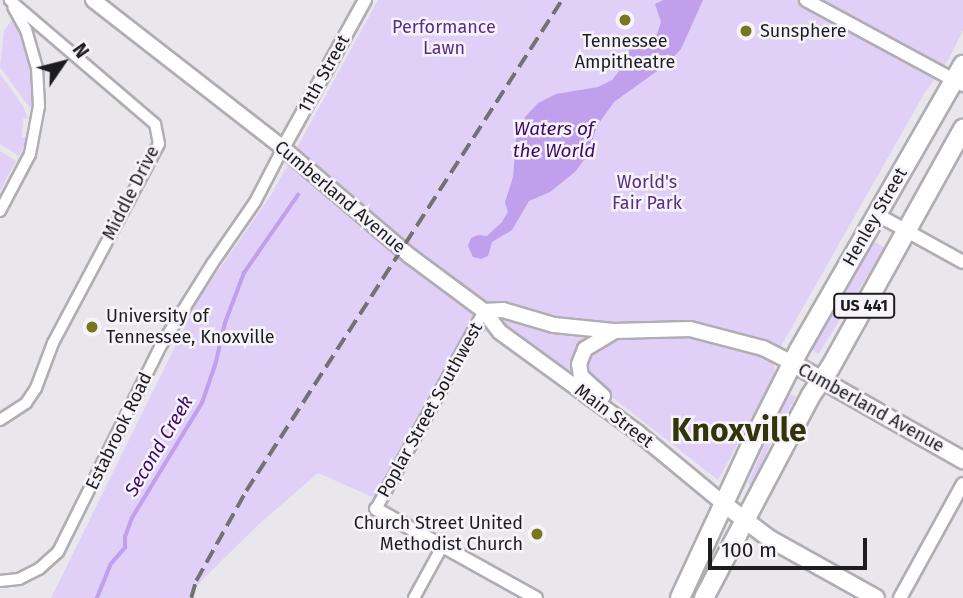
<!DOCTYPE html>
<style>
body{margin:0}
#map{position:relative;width:963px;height:598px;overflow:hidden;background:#e9e6ec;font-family:"Fira Sans",sans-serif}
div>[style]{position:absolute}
.green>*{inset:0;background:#e0d0f8;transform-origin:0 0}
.water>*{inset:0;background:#c09fec}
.stream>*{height:3.5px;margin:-1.75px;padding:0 1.75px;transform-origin:1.75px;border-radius:1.75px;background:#c09fec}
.roads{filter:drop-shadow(2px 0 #b0adb3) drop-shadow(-2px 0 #b0adb3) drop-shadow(0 2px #b0adb3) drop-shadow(0 -2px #b0adb3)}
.minor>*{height:10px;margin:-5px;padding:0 5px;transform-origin:5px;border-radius:5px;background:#fff}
.tertiary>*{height:12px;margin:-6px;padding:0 6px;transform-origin:6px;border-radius:6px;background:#fff}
.secondary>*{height:14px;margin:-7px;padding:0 7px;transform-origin:7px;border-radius:7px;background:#fff}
.primary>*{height:16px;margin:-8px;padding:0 8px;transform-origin:8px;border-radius:8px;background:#fff}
.trunk>*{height:18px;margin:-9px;padding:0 9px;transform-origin:9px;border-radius:9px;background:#fff}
.rail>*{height:3.5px;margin-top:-1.75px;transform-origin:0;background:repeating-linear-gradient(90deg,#727174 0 14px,transparent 0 21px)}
.dots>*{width:19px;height:19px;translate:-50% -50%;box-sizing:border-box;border:4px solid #f6f4fa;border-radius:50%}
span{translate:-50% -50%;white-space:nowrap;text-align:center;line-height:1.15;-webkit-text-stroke:5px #f6f4fa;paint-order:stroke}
.shield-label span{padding:2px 5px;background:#f6f4fa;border:2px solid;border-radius:5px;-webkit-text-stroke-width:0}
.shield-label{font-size:16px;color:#1d1d1f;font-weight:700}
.park-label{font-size:18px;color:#592c85}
.poi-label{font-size:18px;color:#1d1d1f}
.left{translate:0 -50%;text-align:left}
.right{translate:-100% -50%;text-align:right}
.street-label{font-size:18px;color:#1d1d1f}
.water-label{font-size:19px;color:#3e0a66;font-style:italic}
.town-label{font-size:32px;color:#343409;font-weight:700}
.north{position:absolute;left:28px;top:28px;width:70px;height:70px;-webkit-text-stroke:5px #f6f4fa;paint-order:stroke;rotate:55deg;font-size:19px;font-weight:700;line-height:28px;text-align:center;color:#1d1d1f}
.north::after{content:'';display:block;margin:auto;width:24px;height:32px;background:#1d1d1f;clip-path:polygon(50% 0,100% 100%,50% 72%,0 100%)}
.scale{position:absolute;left:708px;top:538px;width:159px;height:32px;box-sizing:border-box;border:4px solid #1d1d1f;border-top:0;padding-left:9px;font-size:21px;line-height:24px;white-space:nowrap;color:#1d1d1f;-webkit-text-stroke:5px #f6f4fa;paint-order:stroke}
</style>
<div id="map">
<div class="green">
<i style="clip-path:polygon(378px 0,963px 0,963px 30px,949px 59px,924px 94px,772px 362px,775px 368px,773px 378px,718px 480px,608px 394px,571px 376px,495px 320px,485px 333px,470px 321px,469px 330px,375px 498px,318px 473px,259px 524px,202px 580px,188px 598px,51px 598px,199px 298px,271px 195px)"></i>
<i style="clip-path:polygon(13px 18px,29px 58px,33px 106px,29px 107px,0 67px,4px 31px)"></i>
<i style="clip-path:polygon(0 74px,23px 106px,28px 118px,23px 119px,22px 137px,28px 138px,19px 156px,0 144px)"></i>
<i style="clip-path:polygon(0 151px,16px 161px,0 191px)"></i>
<i style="left:872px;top:240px;width:15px;height:125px;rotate:32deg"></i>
<i style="clip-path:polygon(788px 393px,796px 397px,770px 444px,754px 486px,748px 483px)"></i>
</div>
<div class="water">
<i style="clip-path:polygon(663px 0,703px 0,681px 49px,667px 64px,614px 102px,597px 126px,587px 156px,575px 172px,550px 192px,529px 201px,512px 230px,492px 242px,488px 256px,481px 259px,473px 257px,468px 246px,471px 238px,478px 235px,487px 236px,502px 222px,508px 212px,505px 202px,513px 177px,516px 139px,525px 117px,538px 103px,556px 94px,598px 87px,612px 80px,624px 65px,629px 50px,644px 48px,656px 37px,661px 22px,655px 4px)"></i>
</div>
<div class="stream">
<i style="left:97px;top:598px;width:35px;rotate:-68deg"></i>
<i style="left:110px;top:565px;width:23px;rotate:-49deg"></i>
<i style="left:125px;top:548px;width:11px;rotate:-90deg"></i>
<i style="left:125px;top:537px;width:20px;rotate:-70deg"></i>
<i style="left:132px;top:518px;width:135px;rotate:-58.7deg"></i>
<i style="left:202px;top:403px;width:39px;rotate:-71deg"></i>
<i style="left:215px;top:366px;width:44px;rotate:-76.9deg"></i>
<i style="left:225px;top:323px;width:53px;rotate:-69.2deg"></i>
<i style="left:244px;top:273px;width:95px;rotate:-55.3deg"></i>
</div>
<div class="roads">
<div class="minor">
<i style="left:0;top:211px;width:64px;rotate:-62.2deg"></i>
<i style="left:30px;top:154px;width:49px;rotate:-79.4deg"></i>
<i style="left:39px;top:106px;width:38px;rotate:-93deg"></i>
<i style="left:37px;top:68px;width:40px;rotate:-106deg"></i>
<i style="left:26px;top:30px;width:26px;rotate:-119deg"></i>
<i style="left:0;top:420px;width:31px;rotate:-33deg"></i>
<i style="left:26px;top:403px;width:18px;rotate:-56deg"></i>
<i style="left:36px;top:388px;width:48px;rotate:-69.3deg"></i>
<i style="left:53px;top:343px;width:225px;rotate:-62deg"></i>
<i style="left:159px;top:144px;width:20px;rotate:-101deg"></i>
<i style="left:155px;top:124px;width:191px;rotate:-139.5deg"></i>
<i style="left:376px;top:509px;width:226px;rotate:-61.4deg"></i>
<i style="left:0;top:581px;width:19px;rotate:-6deg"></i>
<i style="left:19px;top:579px;width:22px;rotate:-27deg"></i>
<i style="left:39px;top:569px;width:25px;rotate:-42deg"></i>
<i style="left:58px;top:552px;width:229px;rotate:-63.5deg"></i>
<i style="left:160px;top:347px;width:98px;rotate:-57.9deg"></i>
<i style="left:212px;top:264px;width:75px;rotate:-55.3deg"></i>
<i style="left:255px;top:202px;width:61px;rotate:-62.6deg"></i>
<i style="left:414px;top:598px;width:60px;rotate:-61.3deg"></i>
</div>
<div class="tertiary">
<i style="left:806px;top:0;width:179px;rotate:28.4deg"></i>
<i style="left:283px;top:148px;width:169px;rotate:-61deg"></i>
<i style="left:876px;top:214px;width:99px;rotate:28.9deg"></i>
<i style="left:376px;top:509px;width:183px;rotate:29.1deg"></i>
<i style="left:900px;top:598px;width:130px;rotate:-61.1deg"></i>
</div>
<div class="secondary">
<i style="left:93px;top:0;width:241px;rotate:37.9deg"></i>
<i style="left:283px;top:148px;width:167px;rotate:40.4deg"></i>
<i style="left:410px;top:256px;width:92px;rotate:36.6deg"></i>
<i style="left:484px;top:311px;width:26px;rotate:53deg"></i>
<i style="left:500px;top:332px;width:170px;rotate:36.1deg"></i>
<i style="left:637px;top:432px;width:113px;rotate:39.6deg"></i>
<i style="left:484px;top:311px;width:19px;rotate:-3deg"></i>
<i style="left:503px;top:310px;width:53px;rotate:16.4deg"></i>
<i style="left:554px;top:325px;width:60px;rotate:5.7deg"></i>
<i style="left:614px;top:331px;width:76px;rotate:-1.5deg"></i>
<i style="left:690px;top:329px;width:75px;rotate:14.6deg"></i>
<i style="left:763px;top:348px;width:33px;rotate:27deg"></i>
<i style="left:603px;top:396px;width:30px;rotate:-138deg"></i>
<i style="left:581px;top:376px;width:12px;rotate:-99deg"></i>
<i style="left:579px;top:364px;width:16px;rotate:-68deg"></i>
<i style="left:585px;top:349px;width:33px;rotate:-31deg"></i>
</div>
<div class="primary">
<i style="left:792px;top:363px;width:197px;rotate:29.6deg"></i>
<i style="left:724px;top:504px;width:58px;rotate:37.3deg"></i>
<i style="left:770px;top:539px;width:121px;rotate:29.1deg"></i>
</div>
<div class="trunk">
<i style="left:680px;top:598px;width:171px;rotate:-65.1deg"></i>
<i style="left:752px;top:443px;width:104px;rotate:-63.2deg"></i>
<i style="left:799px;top:350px;width:329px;rotate:-60.1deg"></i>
<i style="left:704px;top:598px;width:229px;rotate:-62.2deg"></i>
<i style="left:811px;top:395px;width:33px;rotate:-55deg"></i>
<i style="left:830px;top:368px;width:274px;rotate:-60.9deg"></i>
</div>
</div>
<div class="rail">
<i style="left:191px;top:598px;width:18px;rotate:-74deg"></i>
<i style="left:196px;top:581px;width:103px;rotate:-60.9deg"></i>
<i style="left:246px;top:491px;width:584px;rotate:-57.24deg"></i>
</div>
<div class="dots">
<i style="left:625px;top:20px;background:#77771e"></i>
<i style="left:746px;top:31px;background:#77771e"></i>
<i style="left:92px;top:327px;background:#77771e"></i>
<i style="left:537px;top:534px;background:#77771e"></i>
</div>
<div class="shield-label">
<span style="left:864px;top:306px">US 441</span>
</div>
<div class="park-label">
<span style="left:444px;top:38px">Performance<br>Lawn</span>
<span style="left:647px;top:193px">World's<br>Fair Park</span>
</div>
<div class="poi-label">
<span class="left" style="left:760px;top:31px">Sunsphere</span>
<span style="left:625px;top:52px">Tennessee<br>Ampitheatre</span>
<span class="left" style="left:106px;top:327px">University of<br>Tennessee, Knoxville</span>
<span class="right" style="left:523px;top:534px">Church Street United<br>Methodist Church</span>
</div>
<div class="street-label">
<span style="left:324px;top:74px;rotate:-61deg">11th Street</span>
<span style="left:131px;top:193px;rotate:-63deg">Middle Drive</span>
<span style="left:340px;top:197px;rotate:40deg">Cumberland Avenue</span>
<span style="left:875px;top:217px;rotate:-60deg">Henley Street</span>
<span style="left:871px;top:408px;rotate:29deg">Cumberland Avenue</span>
<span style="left:430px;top:410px;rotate:-61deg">Poplar Street Southwest</span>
<span style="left:614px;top:416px;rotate:37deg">Main Street</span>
<span style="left:119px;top:431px;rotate:-64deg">Estabrook Road</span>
</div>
<div class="water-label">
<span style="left:554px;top:140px">Waters of<br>the World</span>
<span style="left:159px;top:446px;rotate:-59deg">Second Creek</span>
</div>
<div class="town-label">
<span style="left:739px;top:430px">Knoxville</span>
</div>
<div class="north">N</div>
<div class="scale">100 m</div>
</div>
